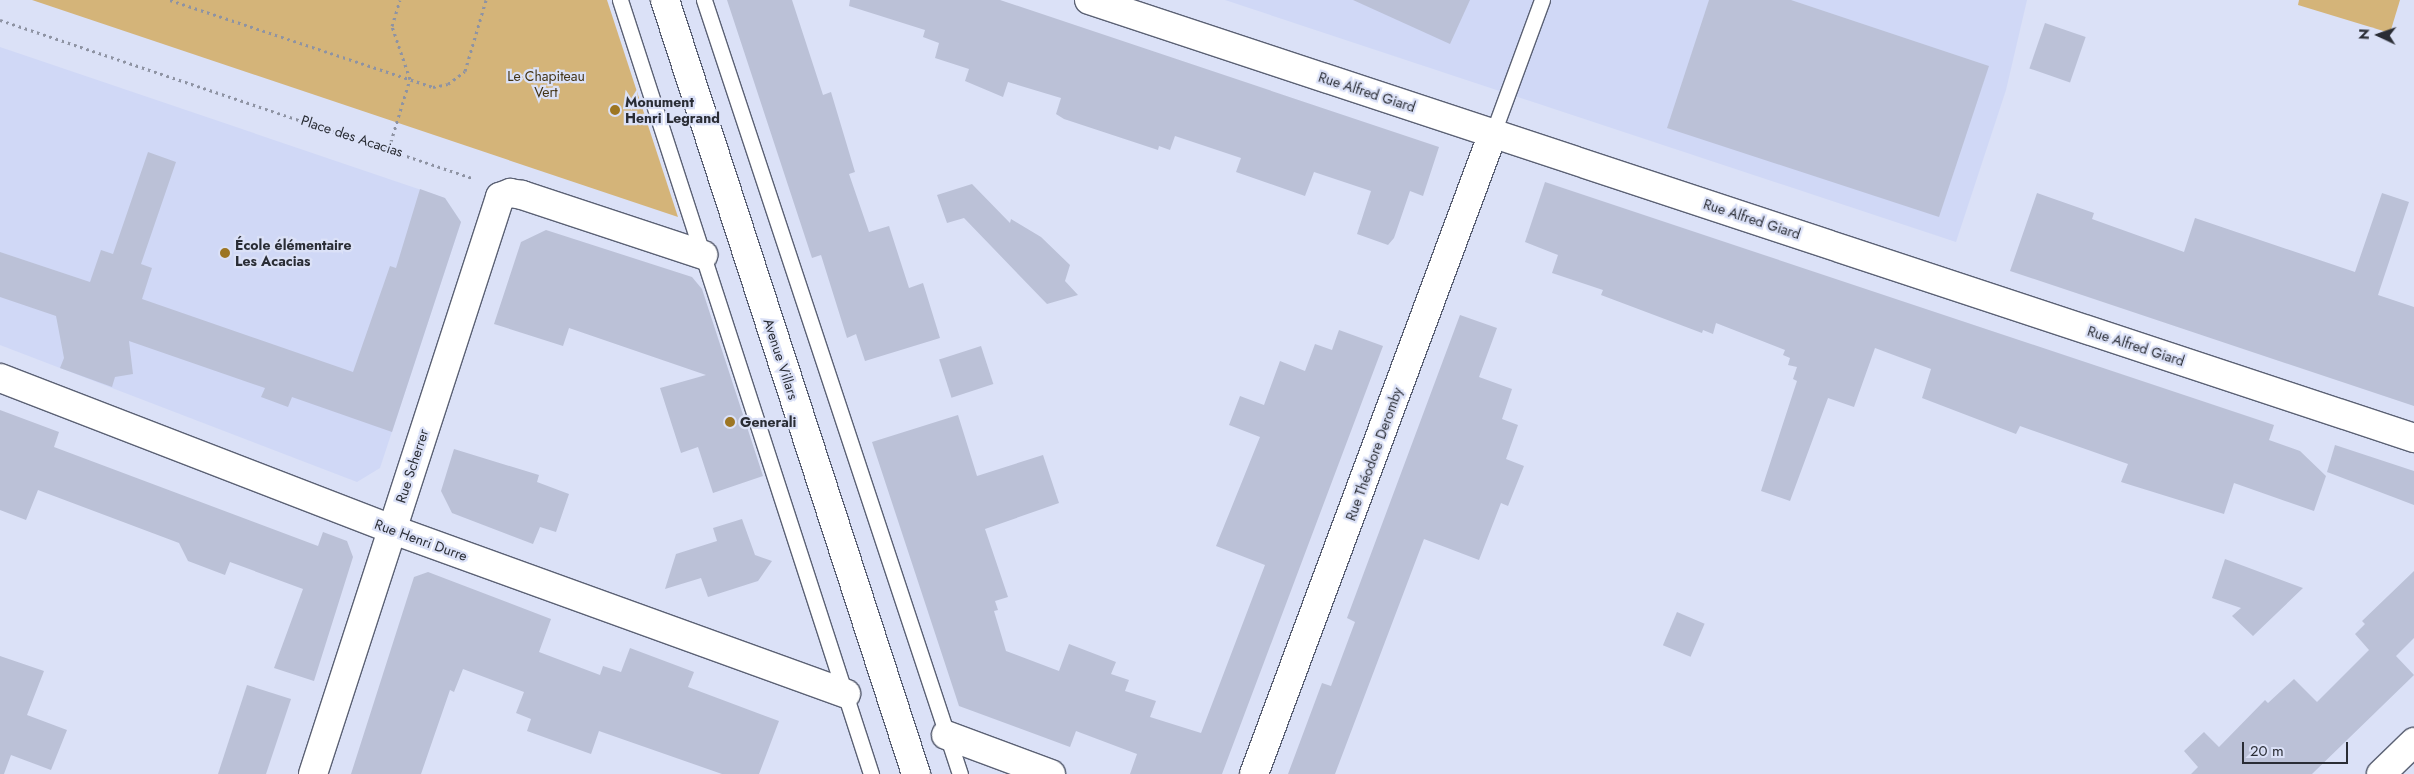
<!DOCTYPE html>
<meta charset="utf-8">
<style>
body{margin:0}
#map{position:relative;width:2414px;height:774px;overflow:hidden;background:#dbe1f7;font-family:Jost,sans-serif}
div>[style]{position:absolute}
.built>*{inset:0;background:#d0d8f6}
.green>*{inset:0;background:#d4b479}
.building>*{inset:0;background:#bbc1d7;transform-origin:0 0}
.path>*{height:3px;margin-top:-1.5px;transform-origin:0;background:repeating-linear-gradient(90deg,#8e93a3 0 2.5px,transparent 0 6.5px)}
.roads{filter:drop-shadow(1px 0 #5b6174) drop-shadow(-1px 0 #5b6174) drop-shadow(0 1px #5b6174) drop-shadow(0 -1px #5b6174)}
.lane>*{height:15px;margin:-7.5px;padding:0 7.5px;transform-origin:7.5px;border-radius:7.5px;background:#fff}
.street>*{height:28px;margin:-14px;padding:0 14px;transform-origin:14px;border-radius:14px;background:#fff}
.secondary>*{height:28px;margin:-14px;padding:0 14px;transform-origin:14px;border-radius:14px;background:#fff}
.dots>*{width:14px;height:14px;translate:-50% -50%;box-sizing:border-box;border:2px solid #dbe1f7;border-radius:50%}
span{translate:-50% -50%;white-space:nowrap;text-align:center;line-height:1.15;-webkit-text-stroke:4.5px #dbe1f7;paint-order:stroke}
.park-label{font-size:14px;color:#423314}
.street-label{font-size:14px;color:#2a2d35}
.poi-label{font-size:14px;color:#2a2d35;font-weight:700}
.left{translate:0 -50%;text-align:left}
.north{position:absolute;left:2354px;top:10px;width:50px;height:50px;-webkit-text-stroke:4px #dbe1f7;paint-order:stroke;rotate:273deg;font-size:14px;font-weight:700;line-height:20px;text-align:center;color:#2a2d35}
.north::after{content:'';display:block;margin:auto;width:18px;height:22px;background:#2a2d35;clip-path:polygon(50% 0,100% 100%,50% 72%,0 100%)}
.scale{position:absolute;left:2242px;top:742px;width:106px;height:22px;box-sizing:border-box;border:2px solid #2a2d35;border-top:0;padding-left:6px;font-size:15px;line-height:18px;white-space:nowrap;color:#2a2d35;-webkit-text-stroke:4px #dbe1f7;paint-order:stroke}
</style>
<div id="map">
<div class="built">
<i style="clip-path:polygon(1225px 0,2027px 0,2006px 90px,1956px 242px)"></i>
<i style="clip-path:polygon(0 47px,445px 198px,461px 222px,380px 468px,357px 482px,0 345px)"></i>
</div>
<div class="green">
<i style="clip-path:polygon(32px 0,607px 0,678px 217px)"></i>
<i style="clip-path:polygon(2299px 0,2400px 0,2390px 33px,2298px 5px)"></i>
</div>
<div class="building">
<i style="clip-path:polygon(727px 0,792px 0,823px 95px,831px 92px,855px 172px,849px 174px,869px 232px,889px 226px,909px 288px,923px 283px,940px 338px,865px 361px,856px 334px,847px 338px,821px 255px,812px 258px)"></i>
<i style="clip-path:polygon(850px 0,1000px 0,1439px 147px,1423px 196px,1410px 191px,1394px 238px,1388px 245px,1357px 234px,1371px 191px,1314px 172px,1305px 196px,1236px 172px,1241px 158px,1175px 136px,1170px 150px,1159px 146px,1158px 150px,1064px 119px,1056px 114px,1061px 98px,1008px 82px,1003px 97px,965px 81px,969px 69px,935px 58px,939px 43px,923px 37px,925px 30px,849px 6px)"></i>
<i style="clip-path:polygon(1353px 0,1470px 0,1450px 44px)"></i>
<i style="clip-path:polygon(1709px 0,1791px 0,1989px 66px,1939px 217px,1667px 128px)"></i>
<i style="left:2045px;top:23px;width:43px;height:48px;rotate:19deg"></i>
<i style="clip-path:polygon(148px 152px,176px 162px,141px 264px,152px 268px,142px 299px,353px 372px,390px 266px,396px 268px,420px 189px,445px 198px,461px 222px,392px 432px,292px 397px,288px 407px,261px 397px,265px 388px,129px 341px,133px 374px,115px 377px,112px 387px,60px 368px,64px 358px,56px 316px,0 297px,0 252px,90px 282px,101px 250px,113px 254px)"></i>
<i style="clip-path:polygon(1545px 182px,2274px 425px,2269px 440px,2300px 451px,2326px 476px,2314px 511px,2234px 483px,2224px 514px,2121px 482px,2128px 464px,2020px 426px,2016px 434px,1922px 398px,1931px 369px,1875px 348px,1854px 407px,1828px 398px,1790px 501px,1761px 491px,1797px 381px,1793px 379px,1797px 367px,1788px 365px,1790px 358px,1783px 355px,1785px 350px,1716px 323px,1713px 334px,1703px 330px,1702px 333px,1601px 295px,1603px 290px,1552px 273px,1558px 255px,1525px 242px)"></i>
<i style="clip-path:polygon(972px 184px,1010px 223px,1011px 219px,1041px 237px,1070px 265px,1065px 281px,1078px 295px,1047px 304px,964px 218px,947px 223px,937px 195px)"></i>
<i style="clip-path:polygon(2037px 193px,2094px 213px,2092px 219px,2184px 252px,2195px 218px,2355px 272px,2382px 193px,2409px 202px,2378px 295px,2414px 307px,2414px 406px,2010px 271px)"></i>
<i style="clip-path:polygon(546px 230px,692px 277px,702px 289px,763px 476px,713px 493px,698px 447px,681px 453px,660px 388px,706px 375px,569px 328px,563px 346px,494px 324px,521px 242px)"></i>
<i style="clip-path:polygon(1460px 315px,1497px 328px,1479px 377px,1512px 389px,1502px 419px,1518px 425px,1506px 459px,1524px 466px,1508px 506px,1501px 503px,1479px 560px,1424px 539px,1335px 774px,1288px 774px,1322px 683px,1331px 686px,1355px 622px,1347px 618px)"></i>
<i style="clip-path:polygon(1339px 330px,1383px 346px,1222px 774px,1130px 774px,1137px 754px,1076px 731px,1070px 747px,959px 706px,872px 442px,958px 415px,977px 476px,1043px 455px,1059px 503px,985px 529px,1008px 597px,995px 601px,998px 610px,994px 611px,1006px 651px,1059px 671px,1069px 644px,1116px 662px,1111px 674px,1129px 680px,1125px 691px,1156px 701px,1150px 717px,1201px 733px,1265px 565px,1216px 546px,1260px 437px,1229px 425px,1240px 396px,1264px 405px,1280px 361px,1305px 371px,1315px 344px,1332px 350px)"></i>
<i style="left:981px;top:346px;width:40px;height:44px;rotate:72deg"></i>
<i style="clip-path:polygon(0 410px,59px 432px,54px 447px,318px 546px,323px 532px,347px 541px,353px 557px,314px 681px,274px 668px,303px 589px,230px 562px,225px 575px,188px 561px,179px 543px,38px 490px,26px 520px,0 510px)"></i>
<i style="clip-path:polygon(2335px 445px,2414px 471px,2414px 505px,2327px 472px)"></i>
<i style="clip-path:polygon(454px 449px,539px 475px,537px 482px,569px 494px,556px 532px,540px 527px,533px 544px,452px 513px,441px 491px)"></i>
<i style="clip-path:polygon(742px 519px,755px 555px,772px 561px,758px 581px,708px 597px,701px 578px,665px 589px,676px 554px,717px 541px,713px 528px)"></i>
<i style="clip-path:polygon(2225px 559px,2303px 588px,2253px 636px,2232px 616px,2241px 608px,2212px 598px)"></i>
<i style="clip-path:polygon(2414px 571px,2414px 638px,2396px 656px,2414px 675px,2312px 774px,2191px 774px,2198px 767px,2184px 751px,2204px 732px,2219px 747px,2265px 700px,2268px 703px,2294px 679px,2317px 702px,2369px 650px,2355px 634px,2365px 624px,2362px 621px)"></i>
<i style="clip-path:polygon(428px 572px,551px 619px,539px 652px,600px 675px,603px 666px,621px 672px,630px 648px,694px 672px,688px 687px,779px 721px,759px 774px,722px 774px,599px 731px,591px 754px,527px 731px,531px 719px,516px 713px,524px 692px,463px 669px,454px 692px,450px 690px,421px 774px,351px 774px,414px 577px)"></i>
<i style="left:1677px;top:612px;width:30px;height:36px;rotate:23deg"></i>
<i style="clip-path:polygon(0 656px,44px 671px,27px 715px,67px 730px,51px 770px,11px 755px,4px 774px,0 774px)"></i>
<i style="clip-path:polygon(247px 685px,291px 699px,266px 774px,218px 774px)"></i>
</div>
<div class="path">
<i style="left:170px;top:0;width:277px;rotate:18.3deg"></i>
<i style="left:433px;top:87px;width:15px;rotate:-11deg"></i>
<i style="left:448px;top:84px;width:21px;rotate:-37deg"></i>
<i style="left:465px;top:71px;width:74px;rotate:-73.5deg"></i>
<i style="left:0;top:20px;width:500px;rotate:18.5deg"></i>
<i style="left:389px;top:148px;width:72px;rotate:-73.1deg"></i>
<i style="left:410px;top:79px;width:56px;rotate:-108.8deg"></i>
<i style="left:392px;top:26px;width:27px;rotate:-73deg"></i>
</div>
<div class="roads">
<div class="lane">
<i style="left:620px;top:0;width:814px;rotate:72.03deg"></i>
<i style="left:704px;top:0;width:815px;rotate:71.7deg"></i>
<i style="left:1493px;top:133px;width:142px;rotate:-69.8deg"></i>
</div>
<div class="street">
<i style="left:1089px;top:0;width:1396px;rotate:18.29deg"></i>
<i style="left:0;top:378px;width:419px;rotate:21.1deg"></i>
<i style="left:391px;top:529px;width:484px;rotate:19.9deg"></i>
<i style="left:946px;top:735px;width:112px;rotate:20.4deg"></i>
<i style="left:313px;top:774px;width:607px;rotate:-72.04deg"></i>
<i style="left:500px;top:197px;width:11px;rotate:-22deg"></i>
<i style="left:510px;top:193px;width:12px;rotate:9deg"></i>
<i style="left:522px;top:195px;width:191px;rotate:18.3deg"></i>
<i style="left:1254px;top:774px;width:684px;rotate:-69.55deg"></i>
<i style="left:2381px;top:774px;width:46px;rotate:-44.1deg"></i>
</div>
<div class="secondary">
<i style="left:665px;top:0;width:814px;rotate:72.03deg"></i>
</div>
</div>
<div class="dots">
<i style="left:615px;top:110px;background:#9d7623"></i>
<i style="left:225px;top:253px;background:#9d7623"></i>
<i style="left:730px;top:422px;background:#9d7623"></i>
</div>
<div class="park-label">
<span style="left:546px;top:84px">Le Chapiteau<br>Vert</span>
</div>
<div class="street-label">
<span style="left:1367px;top:92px;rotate:18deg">Rue Alfred Giard</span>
<span style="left:352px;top:136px;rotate:18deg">Place des Acacias</span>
<span style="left:1752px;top:219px;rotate:18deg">Rue Alfred Giard</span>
<span style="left:2136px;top:346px;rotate:18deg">Rue Alfred Giard</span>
<span style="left:781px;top:359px;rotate:72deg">Avenue Villars</span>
<span style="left:1374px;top:454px;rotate:-70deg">Rue Théodore Deromby</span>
<span style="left:412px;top:466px;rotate:-72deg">Rue Scherrer</span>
<span style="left:421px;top:540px;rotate:20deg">Rue Henri Durre</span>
</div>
<div class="poi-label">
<span class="left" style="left:625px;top:110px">Monument<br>Henri Legrand</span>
<span class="left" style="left:235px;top:253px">École élémentaire<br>Les Acacias</span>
<span class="left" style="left:740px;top:422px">Generali</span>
</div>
<div class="north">N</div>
<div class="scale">20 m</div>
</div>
